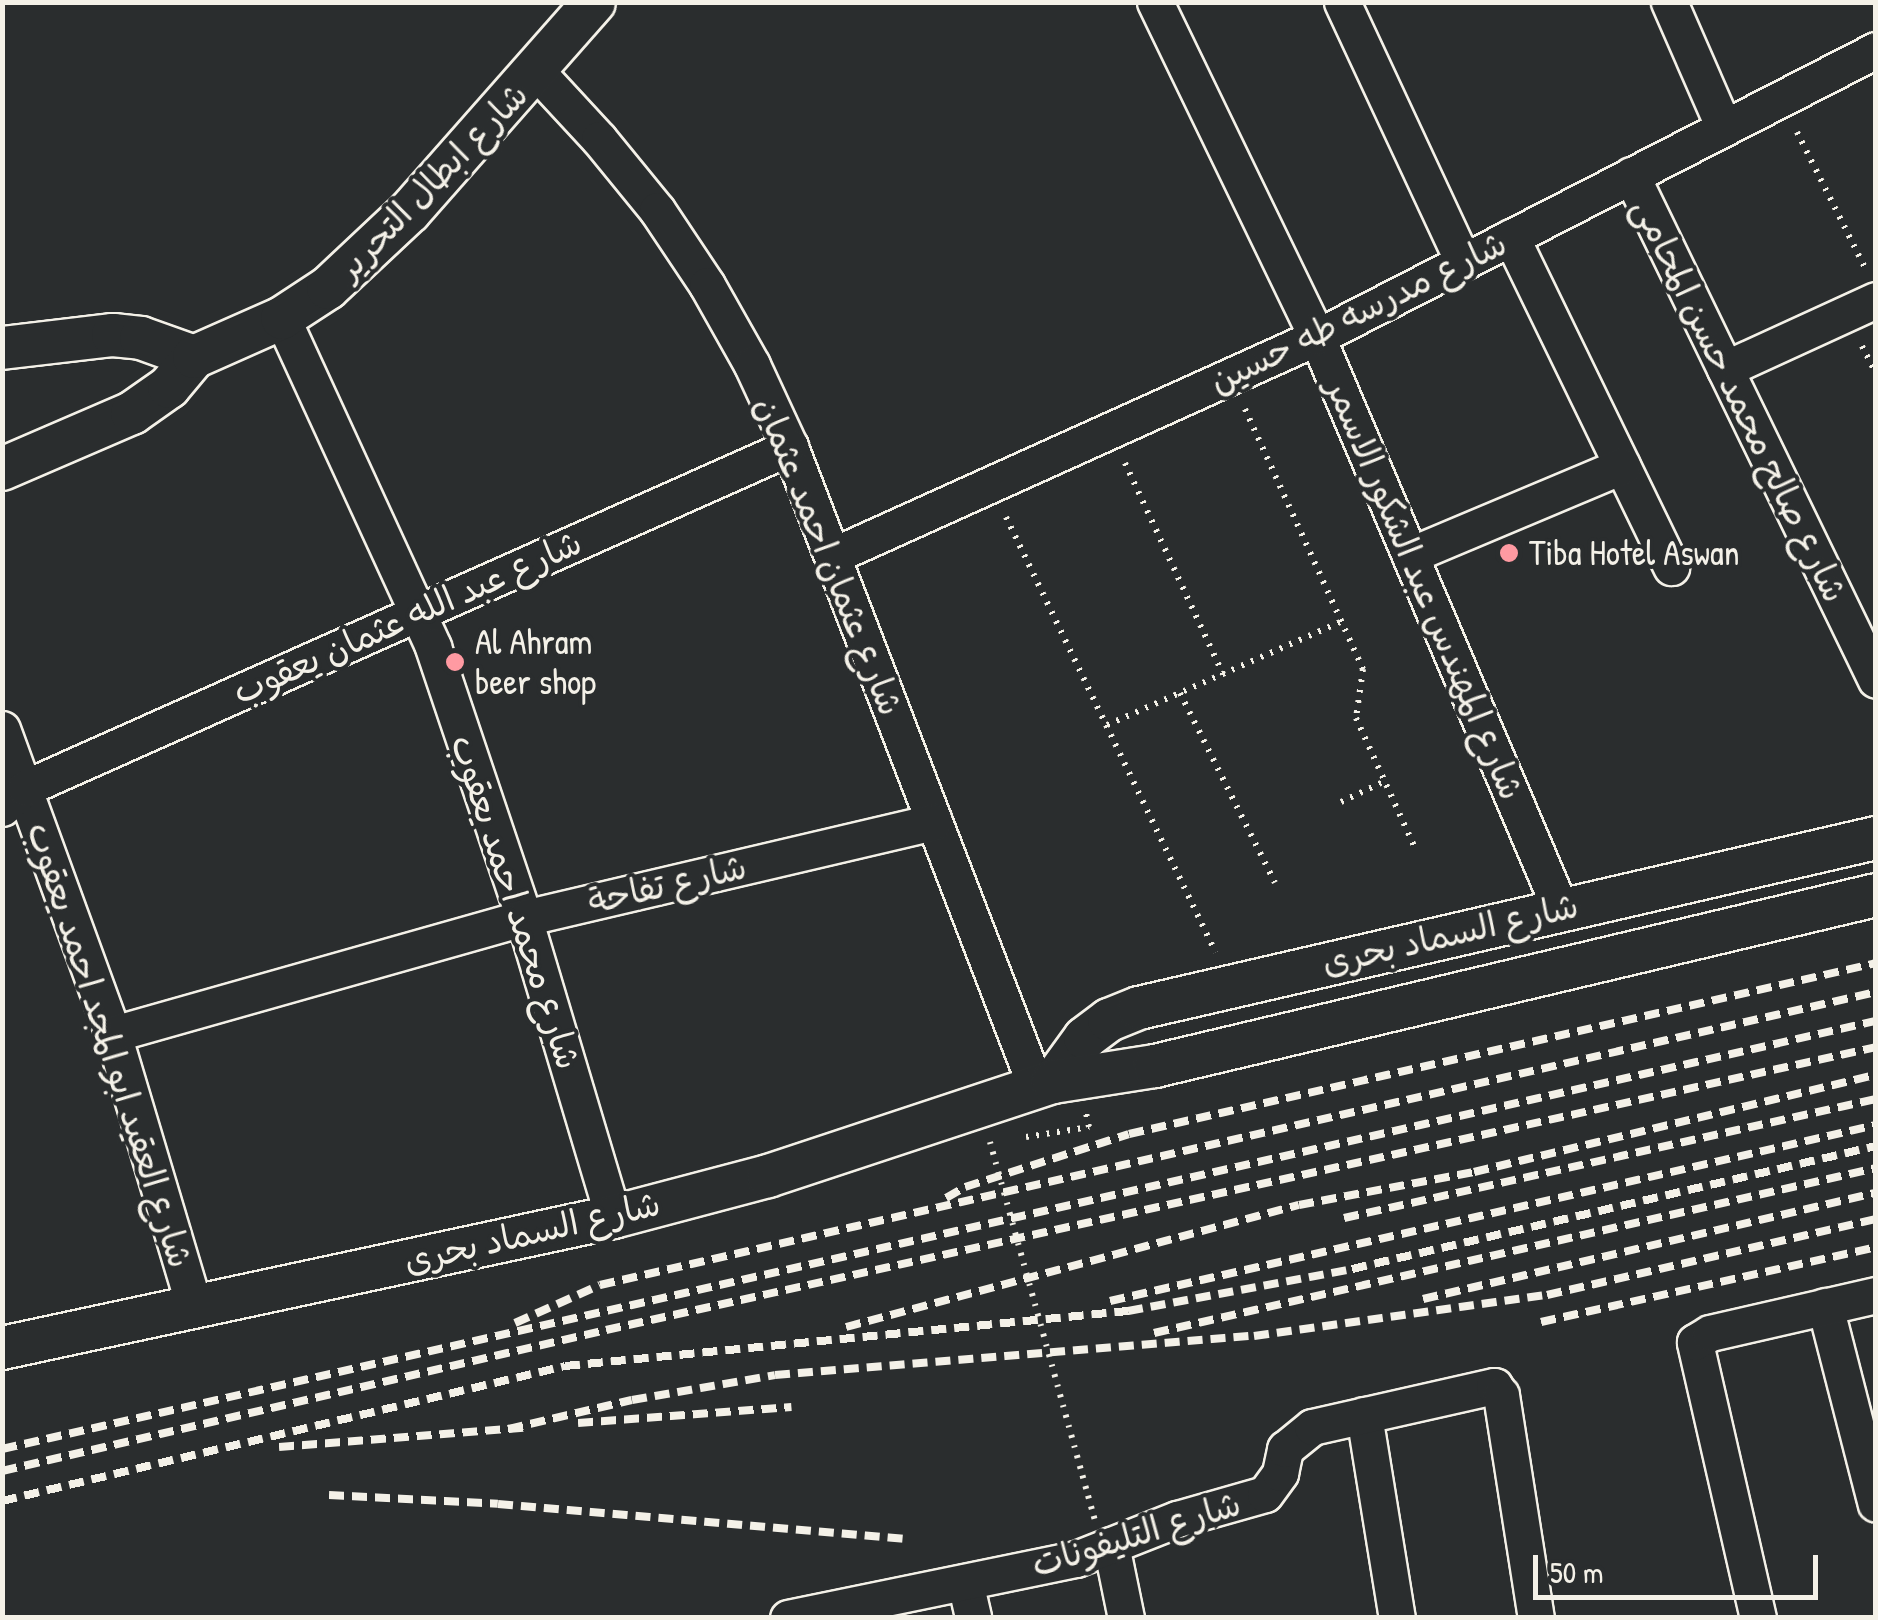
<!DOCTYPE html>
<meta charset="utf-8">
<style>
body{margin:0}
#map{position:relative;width:1878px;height:1620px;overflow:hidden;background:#2a2d2e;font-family:"Patrick Hand","Playpen Sans Arabic",sans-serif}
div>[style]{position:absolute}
.path>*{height:6px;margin-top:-3px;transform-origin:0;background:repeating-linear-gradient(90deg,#f4f1e8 0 2.5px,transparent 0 10.5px)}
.roads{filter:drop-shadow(2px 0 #f4f1e8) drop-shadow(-2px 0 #f4f1e8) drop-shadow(0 2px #f4f1e8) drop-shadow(0 -2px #f4f1e8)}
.minor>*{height:35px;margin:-17.5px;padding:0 17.5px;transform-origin:17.5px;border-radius:17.5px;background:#2a2d2e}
.tertiary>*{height:42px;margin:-21px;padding:0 21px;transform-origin:21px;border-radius:21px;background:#2a2d2e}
.rail>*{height:8px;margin-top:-4px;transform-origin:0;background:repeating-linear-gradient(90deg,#f4f1e8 0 15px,transparent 0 23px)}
.path-bridge>*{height:6px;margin-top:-3px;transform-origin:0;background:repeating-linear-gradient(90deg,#f4f1e8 0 2.5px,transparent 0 10.5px)}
.dots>*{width:28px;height:28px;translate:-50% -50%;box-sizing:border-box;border:5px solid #2a2d2e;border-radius:50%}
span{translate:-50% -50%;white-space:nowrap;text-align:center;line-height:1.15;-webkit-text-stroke:8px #2a2d2e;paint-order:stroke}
.street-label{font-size:35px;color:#f4f1e8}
.poi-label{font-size:35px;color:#f4f1e8}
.left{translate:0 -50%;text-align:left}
.frame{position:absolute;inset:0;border:5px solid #f4f1e8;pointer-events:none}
.scale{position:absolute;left:1533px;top:1555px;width:285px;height:45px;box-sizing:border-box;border:5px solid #f4f1e8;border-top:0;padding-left:12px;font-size:30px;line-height:35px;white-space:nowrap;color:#f4f1e8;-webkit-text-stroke:8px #2a2d2e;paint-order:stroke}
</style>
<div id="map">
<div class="path">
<i style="left:1797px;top:132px;width:152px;rotate:63.4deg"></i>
<i style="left:1862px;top:346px;width:31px;rotate:63deg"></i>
<i style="left:1245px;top:409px;width:286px;rotate:65.6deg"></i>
<i style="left:1363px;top:669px;width:49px;rotate:98.1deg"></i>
<i style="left:1356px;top:718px;width:145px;rotate:65.6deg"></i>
<i style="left:1125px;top:463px;width:233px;rotate:65.1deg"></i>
<i style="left:1006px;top:517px;width:483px;rotate:64.3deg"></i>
<i style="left:1180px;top:693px;width:212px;rotate:63.4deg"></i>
<i style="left:1107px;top:725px;width:255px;rotate:-23.8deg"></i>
<i style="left:1341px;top:802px;width:49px;rotate:-25.5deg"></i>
<i style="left:1026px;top:1137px;width:64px;rotate:-9deg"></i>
<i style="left:1089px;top:1127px;width:14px;rotate:-102deg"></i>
</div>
<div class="roads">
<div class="minor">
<i style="left:1155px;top:2px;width:372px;rotate:64.2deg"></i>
<i style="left:1317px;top:337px;width:621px;rotate:66.95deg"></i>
<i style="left:1342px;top:2px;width:287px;rotate:65deg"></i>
<i style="left:1669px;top:2px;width:137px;rotate:66.4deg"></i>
<i style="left:537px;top:72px;width:91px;rotate:47.2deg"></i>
<i style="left:599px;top:139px;width:92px;rotate:50.8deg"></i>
<i style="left:657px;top:210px;width:90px;rotate:56.3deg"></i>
<i style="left:707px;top:285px;width:92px;rotate:60.6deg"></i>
<i style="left:752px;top:365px;width:90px;rotate:65.1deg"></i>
<i style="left:790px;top:447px;width:686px;rotate:68.97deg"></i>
<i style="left:1631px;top:175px;width:561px;rotate:64.12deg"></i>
<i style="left:1511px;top:237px;width:367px;rotate:64.1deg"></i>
<i style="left:282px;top:318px;width:362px;rotate:65.3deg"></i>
<i style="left:433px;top:647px;width:286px;rotate:71.4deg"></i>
<i style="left:524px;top:918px;width:312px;rotate:73.4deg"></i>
<i style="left:1725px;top:369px;width:166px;rotate:-24.6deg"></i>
<i style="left:1410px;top:555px;width:230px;rotate:-22.8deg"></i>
<i style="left:832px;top:556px;width:532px;rotate:-24.3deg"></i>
<i style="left:1317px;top:337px;width:628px;rotate:-27.18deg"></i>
<i style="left:2px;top:729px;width:325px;rotate:70deg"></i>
<i style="left:113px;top:1034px;width:283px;rotate:73.4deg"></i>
<i style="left:2px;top:808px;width:30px;rotate:-41deg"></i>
<i style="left:25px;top:788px;width:838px;rotate:-24.03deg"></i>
<i style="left:113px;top:1034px;width:427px;rotate:-15.8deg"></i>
<i style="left:524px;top:918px;width:421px;rotate:-13.2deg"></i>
<i style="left:1825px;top:1306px;width:204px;rotate:75.6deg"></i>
<i style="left:1364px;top:1415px;width:206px;rotate:80.8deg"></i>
<i style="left:1111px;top:1545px;width:75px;rotate:78.4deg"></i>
<i style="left:965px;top:1582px;width:37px;rotate:77deg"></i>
<i style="left:788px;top:1618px;width:294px;rotate:-11.6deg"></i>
<i style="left:1076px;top:1559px;width:109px;rotate:-21.6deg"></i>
<i style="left:1177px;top:1519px;width:91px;rotate:-15.9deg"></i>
<i style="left:1265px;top:1494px;width:26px;rotate:-54deg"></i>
<i style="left:1280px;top:1473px;width:25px;rotate:-78deg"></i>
<i style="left:1285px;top:1449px;width:35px;rotate:-39deg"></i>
<i style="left:1312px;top:1427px;width:187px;rotate:-12.7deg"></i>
<i style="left:1494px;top:1386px;width:11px;rotate:52deg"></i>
<i style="left:1501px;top:1395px;width:226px;rotate:81.1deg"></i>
<i style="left:1758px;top:1618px;width:283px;rotate:-102.9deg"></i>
<i style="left:1695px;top:1342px;width:17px;rotate:-31deg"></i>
<i style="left:1710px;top:1333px;width:170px;rotate:-12.9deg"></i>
</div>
<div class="tertiary">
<i style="left:2px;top:348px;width:112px;rotate:-6.7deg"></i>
<i style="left:113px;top:335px;width:28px;rotate:6deg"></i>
<i style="left:141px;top:338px;width:56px;rotate:19.7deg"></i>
<i style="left:2px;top:469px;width:142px;rotate:-23.3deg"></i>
<i style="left:132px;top:413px;width:45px;rotate:-35.1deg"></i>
<i style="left:169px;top:387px;width:39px;rotate:-50deg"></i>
<i style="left:194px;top:357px;width:96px;rotate:-23.9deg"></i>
<i style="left:282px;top:318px;width:55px;rotate:-33.1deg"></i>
<i style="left:328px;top:288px;width:112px;rotate:-43.2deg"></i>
<i style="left:410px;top:211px;width:278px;rotate:-48.6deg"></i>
<i style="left:1053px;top:1082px;width:54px;rotate:-54deg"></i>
<i style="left:1085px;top:1038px;width:30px;rotate:-37deg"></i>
<i style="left:1109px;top:1020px;width:32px;rotate:-22deg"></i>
<i style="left:1139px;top:1008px;width:756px;rotate:-12.99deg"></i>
<i style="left:2px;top:1348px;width:625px;rotate:-12.1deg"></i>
<i style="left:613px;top:1217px;width:160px;rotate:-14.8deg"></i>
<i style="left:768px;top:1176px;width:300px;rotate:-18.3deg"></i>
<i style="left:1053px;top:1082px;width:103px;rotate:-8.9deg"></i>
<i style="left:1155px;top:1066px;width:741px;rotate:-13.34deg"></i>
</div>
</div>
<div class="rail">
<i style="left:946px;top:1198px;width:22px;rotate:-30deg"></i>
<i style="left:965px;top:1187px;width:172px;rotate:-17.9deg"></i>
<i style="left:1129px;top:1134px;width:766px;rotate:-12.89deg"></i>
<i style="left:1344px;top:1218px;width:545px;rotate:-12.61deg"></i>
<i style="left:1423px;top:1299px;width:465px;rotate:-13.2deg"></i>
<i style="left:1110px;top:1301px;width:786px;rotate:-12.94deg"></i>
<i style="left:1541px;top:1322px;width:343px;rotate:-12.6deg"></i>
<i style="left:515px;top:1323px;width:93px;rotate:-24.1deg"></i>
<i style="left:600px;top:1285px;width:1309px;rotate:-12.93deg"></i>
<i style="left:846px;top:1327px;width:469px;rotate:-15.1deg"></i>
<i style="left:1299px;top:1205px;width:178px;rotate:-10.7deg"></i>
<i style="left:1474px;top:1172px;width:414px;rotate:-13.6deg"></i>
<i style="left:1154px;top:1333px;width:741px;rotate:-12.87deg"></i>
<i style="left:578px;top:1423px;width:214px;rotate:-4.3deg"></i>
<i style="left:508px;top:1429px;width:127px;rotate:-13.2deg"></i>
<i style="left:632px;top:1400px;width:145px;rotate:-9.9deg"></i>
<i style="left:775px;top:1375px;width:481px;rotate:-4.7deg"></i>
<i style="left:1254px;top:1336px;width:296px;rotate:-8deg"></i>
<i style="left:1547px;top:1295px;width:338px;rotate:-13deg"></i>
<i style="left:279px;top:1447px;width:245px;rotate:-4.5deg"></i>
<i style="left:2px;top:1449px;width:1922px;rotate:-12.87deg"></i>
<i style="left:2px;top:1471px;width:620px;rotate:-13.14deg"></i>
<i style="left:606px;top:1330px;width:1301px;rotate:-12.56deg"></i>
<i style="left:329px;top:1495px;width:169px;rotate:3deg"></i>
<i style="left:498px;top:1504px;width:410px;rotate:4.9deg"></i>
<i style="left:2px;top:1501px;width:579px;rotate:-13.48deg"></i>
<i style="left:565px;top:1366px;width:566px;rotate:-5.58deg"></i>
<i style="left:1128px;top:1311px;width:228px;rotate:-10.6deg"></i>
<i style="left:1352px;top:1269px;width:538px;rotate:-13.21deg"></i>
</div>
<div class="path-bridge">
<i style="left:990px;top:1142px;width:392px;rotate:74.5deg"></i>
</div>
<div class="dots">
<i style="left:1509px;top:553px;background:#ff9aa2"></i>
<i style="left:455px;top:662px;background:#ff9aa2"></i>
</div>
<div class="street-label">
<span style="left:432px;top:181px;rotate:-46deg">شارع ابطال التحرير</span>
<span style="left:1358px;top:312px;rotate:-26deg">شارع مدرسه طه حسين</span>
<span style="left:1740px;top:400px;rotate:64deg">شارع صالح محمد حسن المحامى</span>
<span style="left:829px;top:556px;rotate:68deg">شارع عثمان احمد عثمان</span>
<span style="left:1425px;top:589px;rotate:67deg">شارع المهندس عبد الشكور الاسمر</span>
<span style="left:407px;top:617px;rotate:-24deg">شارع عبد الله عثمان يعقوب</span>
<span style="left:667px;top:884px;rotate:-13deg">شارع تفاحة</span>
<span style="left:516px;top:902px;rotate:72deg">شارع محمد احمد يعقوب</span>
<span style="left:1450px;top:934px;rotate:-13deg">شارع السماد بحرى</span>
<span style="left:110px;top:1045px;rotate:72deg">شارع العقيد ابو المجد احمد يعقوب</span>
<span style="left:532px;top:1232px;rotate:-13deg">شارع السماد بحرى</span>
<span style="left:1136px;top:1534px;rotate:-17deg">شارع التليفونات</span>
</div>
<div class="poi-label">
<span class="left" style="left:1529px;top:553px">Tiba Hotel Aswan</span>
<span class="left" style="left:475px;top:662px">Al Ahram<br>beer shop</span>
</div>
<div class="frame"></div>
<div class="scale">50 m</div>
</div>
